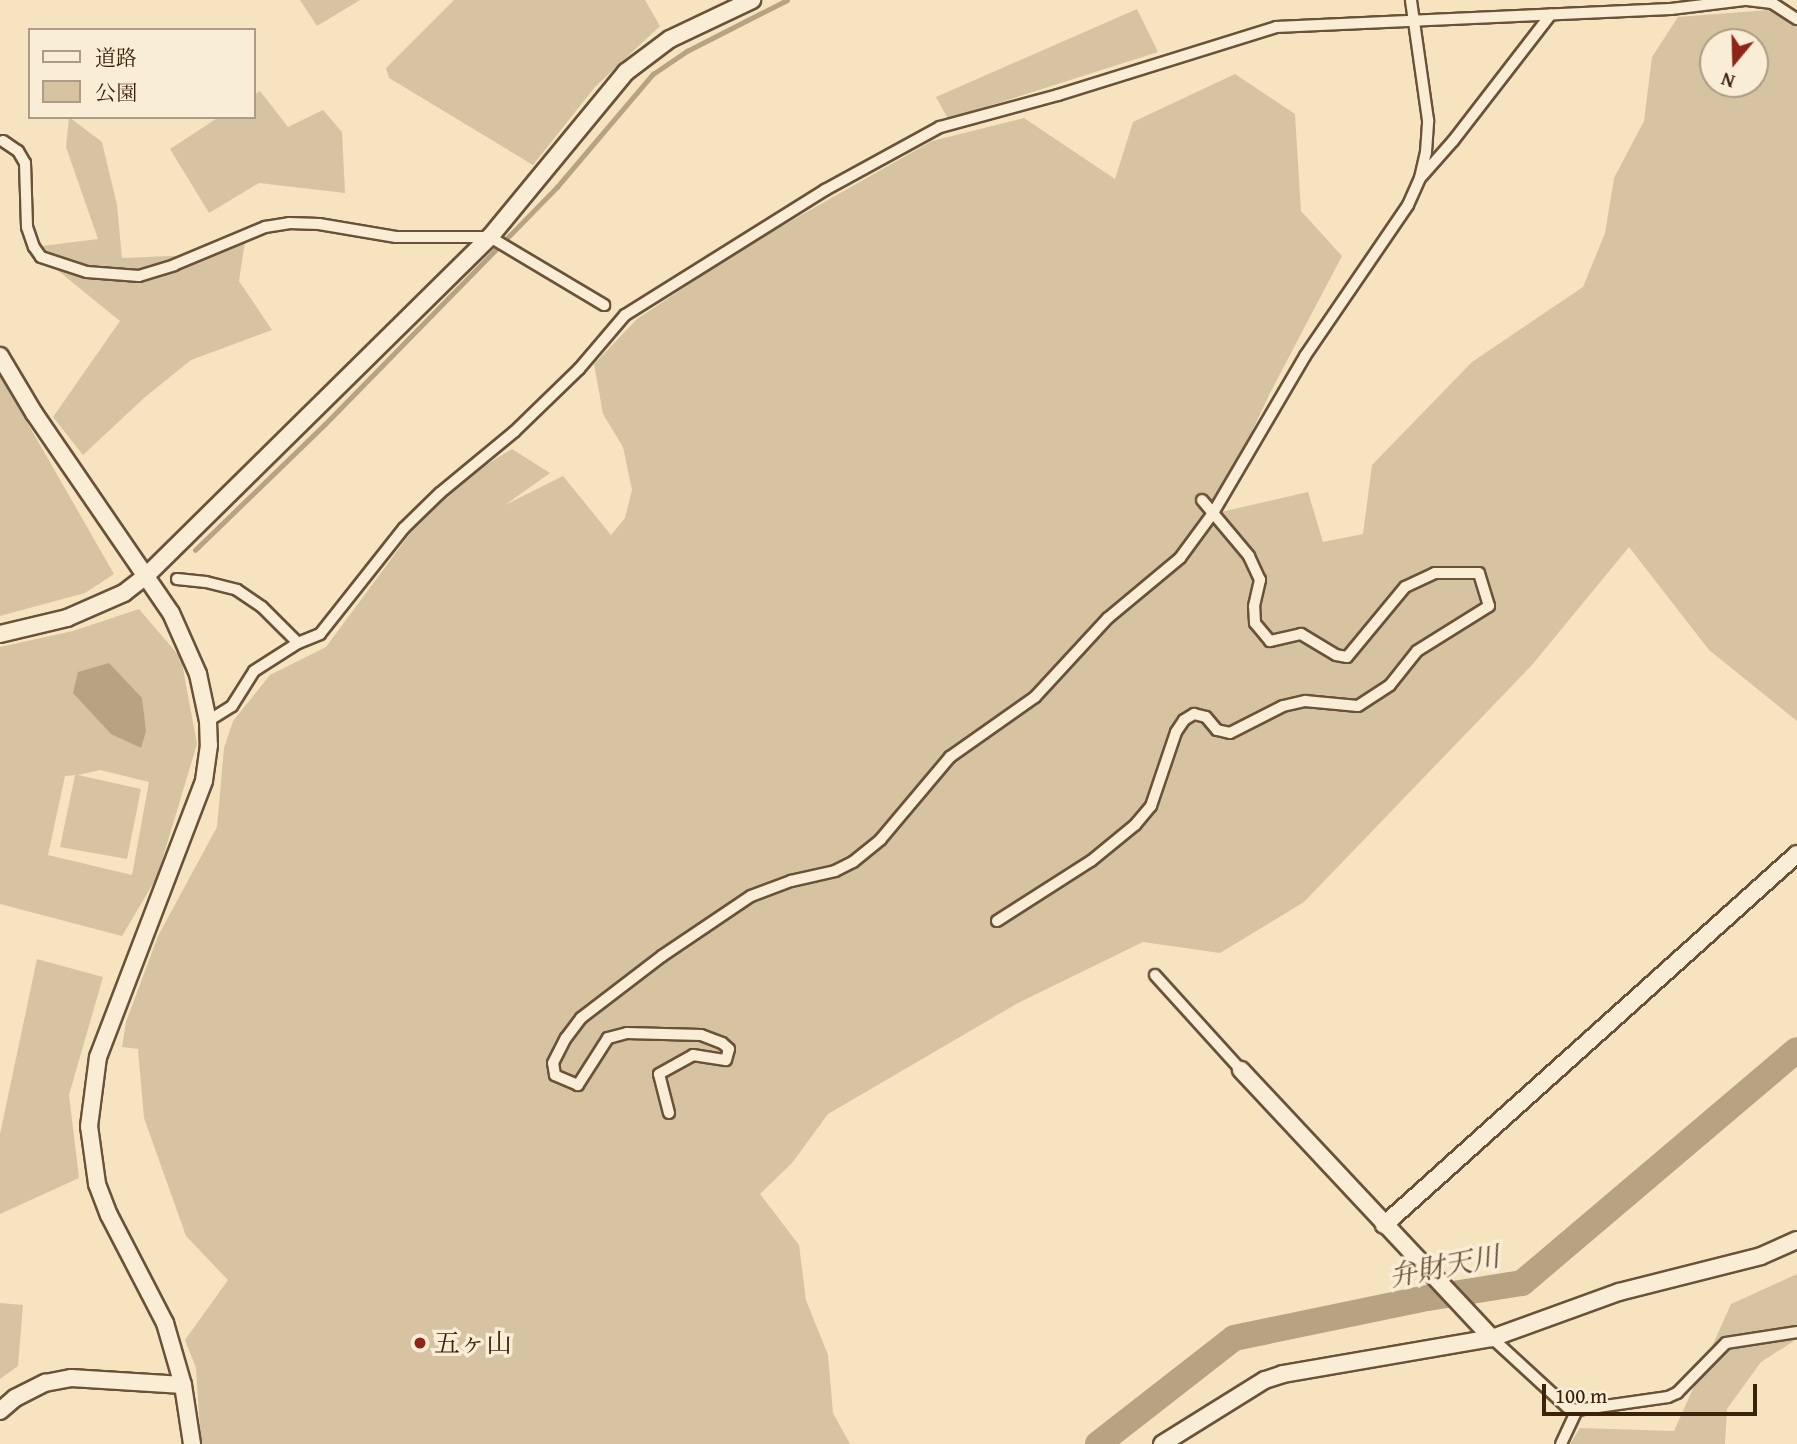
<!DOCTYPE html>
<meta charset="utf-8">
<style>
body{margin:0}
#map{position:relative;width:1797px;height:1444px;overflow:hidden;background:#f6e4c0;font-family:"Gentium Book Plus","Noto Serif JP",serif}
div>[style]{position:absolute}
.green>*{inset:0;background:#d6c3a1}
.water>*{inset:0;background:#b7a282}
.stream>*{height:4.5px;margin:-2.25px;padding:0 2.25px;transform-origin:2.25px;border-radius:2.25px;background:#b7a282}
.river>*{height:26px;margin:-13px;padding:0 13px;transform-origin:13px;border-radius:13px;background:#b7a282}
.roads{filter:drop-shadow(2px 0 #6a5238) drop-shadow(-2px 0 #6a5238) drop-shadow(0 2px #6a5238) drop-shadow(0 -2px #6a5238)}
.street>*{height:10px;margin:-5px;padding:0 5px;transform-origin:5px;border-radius:5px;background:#f9edd6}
.secondary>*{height:16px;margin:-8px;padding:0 8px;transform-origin:8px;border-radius:8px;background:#f9edd6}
.dots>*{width:19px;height:19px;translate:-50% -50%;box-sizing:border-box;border:4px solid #f9edd6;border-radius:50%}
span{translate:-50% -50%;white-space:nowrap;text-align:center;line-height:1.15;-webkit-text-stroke:7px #f9edd6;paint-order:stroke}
.poi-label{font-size:26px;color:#3c210b}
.left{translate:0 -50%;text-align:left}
.water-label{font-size:28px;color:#674e35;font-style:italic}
.legend{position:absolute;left:28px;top:28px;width:228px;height:91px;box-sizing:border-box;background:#f9edd6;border:2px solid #ad9b85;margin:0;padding:9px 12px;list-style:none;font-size:21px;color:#3c210b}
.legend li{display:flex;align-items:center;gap:14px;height:35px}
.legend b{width:35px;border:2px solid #ad9b85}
.north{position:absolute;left:1699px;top:28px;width:70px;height:70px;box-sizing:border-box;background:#f9edd6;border:2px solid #ad9b85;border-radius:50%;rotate:199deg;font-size:19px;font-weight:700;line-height:28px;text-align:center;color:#3c210b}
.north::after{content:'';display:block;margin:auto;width:24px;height:32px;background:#8f2418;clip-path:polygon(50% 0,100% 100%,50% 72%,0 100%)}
.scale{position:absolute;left:1542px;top:1384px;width:215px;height:32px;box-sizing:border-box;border:4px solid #3c210b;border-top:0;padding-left:9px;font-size:21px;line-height:24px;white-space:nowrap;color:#3c210b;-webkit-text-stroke:5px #f9edd6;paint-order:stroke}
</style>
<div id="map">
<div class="green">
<i style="clip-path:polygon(300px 0,360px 0,317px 26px)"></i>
<i style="clip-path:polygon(454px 0,645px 0,660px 26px,595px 87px,533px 165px,389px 78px,386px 68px)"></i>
<i style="clip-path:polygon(1137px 9px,1158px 52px,948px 119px,936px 97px)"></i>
<i style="clip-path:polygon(evenodd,1768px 10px,1797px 28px,1797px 721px,1709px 650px,1629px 547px,1532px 665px,1304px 902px,1220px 953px,1143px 942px,1018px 1003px,828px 1114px,792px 1163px,760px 1194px,799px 1245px,806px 1300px,828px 1355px,833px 1413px,850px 1444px,201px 1444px,196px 1368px,185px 1340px,228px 1280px,186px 1236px,144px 1118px,138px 1049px,122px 1047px,126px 1022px,158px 936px,217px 827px,224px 748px,233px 721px,270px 675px,326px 647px,440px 493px,512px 449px,550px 473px,505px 505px,563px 476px,611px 535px,625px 518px,632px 490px,623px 447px,603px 414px,594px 364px,637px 319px,745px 247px,932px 141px,1024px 118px,1115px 179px,1133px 122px,1235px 74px,1295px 114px,1301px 211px,1342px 256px,1269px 395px,1216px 508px,1230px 530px,1221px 512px,1308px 492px,1323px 542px,1363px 534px,1372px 465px,1472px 362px,1583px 287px,1605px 233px,1614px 178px,1644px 121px,1652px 57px,1678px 17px,1768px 10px,1713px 42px,1755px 42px,1755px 84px,1713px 84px,1713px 42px)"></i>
<i style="clip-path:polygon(260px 91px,288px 127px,323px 110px,342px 132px,345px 193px,259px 183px,209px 213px,170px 149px,219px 117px,254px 117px,254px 95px)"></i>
<i style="clip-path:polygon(69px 117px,102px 142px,117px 205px,122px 258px,196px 255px,246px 235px,239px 281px,272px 330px,191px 360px,144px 398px,83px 455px,53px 417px,120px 321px,41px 257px,34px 247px,98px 239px,66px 147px)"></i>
<i style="clip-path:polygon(0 375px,114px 574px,85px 593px,0 616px)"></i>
<i style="clip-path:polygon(evenodd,139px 609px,181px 658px,197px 744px,157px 877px,122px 936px,0 904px,0 647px,73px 631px,139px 609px,100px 770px,149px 782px,132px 875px,48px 855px,65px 776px,75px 775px,60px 847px,127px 859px,141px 789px,78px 775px,100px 770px)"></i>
<i style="clip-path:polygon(37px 959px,103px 977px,69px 1095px,79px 1178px,0 1214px,0 1134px)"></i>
<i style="clip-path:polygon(1797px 1274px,1797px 1339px,1761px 1362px,1727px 1409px,1725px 1444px,1570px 1444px,1580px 1428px,1674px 1431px,1731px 1304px)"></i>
<i style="clip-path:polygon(0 1303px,23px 1305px,18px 1366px,0 1379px)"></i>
</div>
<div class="water">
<i style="clip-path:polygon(109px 663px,142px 698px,146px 731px,141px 748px,111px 734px,73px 693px,78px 672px)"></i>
</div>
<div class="stream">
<i style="left:195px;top:550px;width:181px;rotate:-44.1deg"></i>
<i style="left:325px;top:424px;width:332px;rotate:-45.6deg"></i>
<i style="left:557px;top:187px;width:148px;rotate:-49.7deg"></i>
<i style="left:653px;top:74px;width:41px;rotate:-34.1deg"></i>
<i style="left:687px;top:51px;width:112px;rotate:-27deg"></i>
</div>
<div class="river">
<i style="left:1098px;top:1444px;width:172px;rotate:-37.9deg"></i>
<i style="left:1234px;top:1338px;width:198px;rotate:-11.7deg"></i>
<i style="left:1428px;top:1298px;width:95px;rotate:-9.1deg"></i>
<i style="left:1522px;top:1283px;width:360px;rotate:-40.3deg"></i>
</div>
<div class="roads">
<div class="street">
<i style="left:1747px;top:0;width:25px;rotate:7deg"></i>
<i style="left:1772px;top:3px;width:30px;rotate:33deg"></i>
<i style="left:3px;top:141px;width:18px;rotate:34deg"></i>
<i style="left:18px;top:151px;width:14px;rotate:60deg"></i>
<i style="left:25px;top:163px;width:64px;rotate:88.2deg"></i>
<i style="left:27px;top:227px;width:21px;rotate:71deg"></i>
<i style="left:34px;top:247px;width:12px;rotate:55deg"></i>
<i style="left:41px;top:257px;width:48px;rotate:18.1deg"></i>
<i style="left:87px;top:272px;width:52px;rotate:4.4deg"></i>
<i style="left:139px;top:276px;width:37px;rotate:-17deg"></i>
<i style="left:174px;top:265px;width:99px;rotate:-22.7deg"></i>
<i style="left:265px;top:227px;width:24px;rotate:-9deg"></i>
<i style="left:289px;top:223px;width:30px;rotate:2deg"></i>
<i style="left:319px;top:224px;width:78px;rotate:9.6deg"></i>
<i style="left:396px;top:237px;width:94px"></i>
<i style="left:490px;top:237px;width:133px;rotate:30.8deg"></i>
<i style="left:1422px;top:176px;width:47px;rotate:-48.5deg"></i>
<i style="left:1453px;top:141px;width:160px;rotate:-52.3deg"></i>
<i style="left:177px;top:579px;width:29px;rotate:6deg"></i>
<i style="left:206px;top:582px;width:32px;rotate:14deg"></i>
<i style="left:237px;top:590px;width:30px;rotate:34deg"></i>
<i style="left:262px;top:607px;width:51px;rotate:45deg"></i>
<i style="left:298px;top:643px;width:24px;rotate:-22deg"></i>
<i style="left:320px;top:634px;width:135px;rotate:-51.6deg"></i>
<i style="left:404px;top:528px;width:50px;rotate:-44.2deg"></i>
<i style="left:440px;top:493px;width:96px;rotate:-39.5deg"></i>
<i style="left:514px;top:432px;width:91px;rotate:-44.1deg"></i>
<i style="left:579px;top:369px;width:71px;rotate:-49.6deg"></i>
<i style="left:625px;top:315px;width:236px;rotate:-32deg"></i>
<i style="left:825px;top:190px;width:131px;rotate:-28.7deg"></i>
<i style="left:940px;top:127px;width:122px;rotate:-15.2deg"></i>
<i style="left:1058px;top:95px;width:228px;rotate:-17.3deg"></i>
<i style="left:1276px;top:27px;width:395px;rotate:-2.6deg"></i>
<i style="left:1671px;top:9px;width:74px;rotate:-7deg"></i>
<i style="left:208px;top:721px;width:28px;rotate:-32deg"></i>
<i style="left:232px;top:706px;width:41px;rotate:-57.8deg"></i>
<i style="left:254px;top:671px;width:52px;rotate:-32.5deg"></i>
<i style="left:997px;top:921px;width:112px;rotate:-32.6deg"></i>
<i style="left:1091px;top:861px;width:57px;rotate:-39.3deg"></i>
<i style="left:1135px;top:825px;width:25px;rotate:-50deg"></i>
<i style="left:1151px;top:806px;width:78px;rotate:-71.3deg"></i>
<i style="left:1176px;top:732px;width:14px;rotate:-56deg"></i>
<i style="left:1184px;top:720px;width:12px;rotate:-31deg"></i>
<i style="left:1194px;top:714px;width:12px;rotate:14deg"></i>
<i style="left:1206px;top:717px;width:17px;rotate:50deg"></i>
<i style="left:1217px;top:730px;width:13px;rotate:13deg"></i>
<i style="left:1230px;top:733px;width:59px;rotate:-27deg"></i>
<i style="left:1283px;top:706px;width:23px;rotate:-13deg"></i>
<i style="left:1305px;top:701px;width:53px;rotate:5.4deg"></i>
<i style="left:1358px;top:706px;width:38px;rotate:-33deg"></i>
<i style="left:1390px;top:685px;width:43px;rotate:-51.5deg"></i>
<i style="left:1417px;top:651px;width:85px;rotate:-32deg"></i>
<i style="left:1489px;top:606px;width:34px;rotate:-107deg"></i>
<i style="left:1479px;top:573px;width:44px;rotate:180deg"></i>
<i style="left:1435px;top:573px;width:33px;rotate:155deg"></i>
<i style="left:1405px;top:587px;width:91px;rotate:129.6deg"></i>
<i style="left:1347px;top:657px;width:11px;rotate:-170deg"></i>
<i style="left:1336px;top:655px;width:41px;rotate:-149deg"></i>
<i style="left:1301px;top:634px;width:32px;rotate:167deg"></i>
<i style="left:1270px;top:641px;width:23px;rotate:-130deg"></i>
<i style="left:1255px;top:623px;width:17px;rotate:-93deg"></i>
<i style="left:1254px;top:606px;width:27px;rotate:-77deg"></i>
<i style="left:1260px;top:580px;width:26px;rotate:-115deg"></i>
<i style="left:1249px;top:556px;width:73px;rotate:-130deg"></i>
<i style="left:1155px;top:975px;width:128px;rotate:47.8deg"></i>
<i style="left:669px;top:1113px;width:40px;rotate:-104.4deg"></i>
<i style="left:659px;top:1074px;width:39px;rotate:-29deg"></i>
<i style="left:693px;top:1055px;width:33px;rotate:9deg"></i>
<i style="left:726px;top:1060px;width:11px;rotate:-75deg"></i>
<i style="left:729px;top:1049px;width:9px;rotate:-139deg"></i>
<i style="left:722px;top:1043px;width:22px;rotate:-159deg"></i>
<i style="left:701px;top:1035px;width:74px;rotate:-178.5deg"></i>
<i style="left:627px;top:1033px;width:20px;rotate:165deg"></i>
<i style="left:608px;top:1038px;width:56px;rotate:122.6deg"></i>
<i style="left:578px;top:1085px;width:25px;rotate:-157deg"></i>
<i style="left:555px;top:1075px;width:12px;rotate:-99deg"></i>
<i style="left:553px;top:1063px;width:28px;rotate:-63deg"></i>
<i style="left:566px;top:1038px;width:25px;rotate:-53deg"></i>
<i style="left:581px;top:1018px;width:102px;rotate:-37.4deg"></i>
<i style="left:662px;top:956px;width:107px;rotate:-34deg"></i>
<i style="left:751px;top:896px;width:43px;rotate:-20.6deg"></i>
<i style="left:791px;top:881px;width:45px;rotate:-12.8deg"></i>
<i style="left:835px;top:871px;width:20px;rotate:-27deg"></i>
<i style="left:853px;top:862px;width:36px;rotate:-39deg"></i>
<i style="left:881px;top:839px;width:107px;rotate:-49.9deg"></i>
<i style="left:950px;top:757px;width:104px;rotate:-35.2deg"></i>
<i style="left:1035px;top:697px;width:108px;rotate:-47.3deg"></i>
<i style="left:1108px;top:618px;width:94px;rotate:-39.8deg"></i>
<i style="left:1180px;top:558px;width:56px;rotate:-53.7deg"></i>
<i style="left:1213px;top:513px;width:182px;rotate:-59.6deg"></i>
<i style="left:1305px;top:356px;width:183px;rotate:-55.7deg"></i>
<i style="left:1408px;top:205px;width:30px;rotate:-66deg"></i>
<i style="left:1420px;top:178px;width:27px;rotate:-77deg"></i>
<i style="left:1426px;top:152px;width:32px;rotate:-86deg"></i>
<i style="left:1428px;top:120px;width:121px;rotate:-98.1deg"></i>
<i style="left:1492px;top:1338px;width:102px;rotate:42.6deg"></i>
<i style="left:1567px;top:1407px;width:10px;rotate:17deg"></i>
<i style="left:1577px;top:1410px;width:92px;rotate:-8.1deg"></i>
<i style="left:1668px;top:1397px;width:10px;rotate:-24deg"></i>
<i style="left:1677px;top:1393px;width:70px;rotate:-45.6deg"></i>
<i style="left:1726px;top:1343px;width:72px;rotate:-8.8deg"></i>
<i style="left:1561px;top:1444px;width:38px;rotate:-65deg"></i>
</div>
<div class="secondary">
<i style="left:0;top:356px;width:66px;rotate:59.2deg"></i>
<i style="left:34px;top:413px;width:242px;rotate:55.6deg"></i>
<i style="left:171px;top:613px;width:67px;rotate:66.1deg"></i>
<i style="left:198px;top:674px;width:48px;rotate:78deg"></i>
<i style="left:208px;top:721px;width:24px;rotate:88deg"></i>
<i style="left:209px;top:745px;width:36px;rotate:98deg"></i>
<i style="left:204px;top:781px;width:296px;rotate:111deg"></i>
<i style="left:98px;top:1057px;width:70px;rotate:97.4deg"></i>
<i style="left:89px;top:1126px;width:59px;rotate:82.1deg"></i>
<i style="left:97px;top:1184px;width:33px;rotate:69deg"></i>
<i style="left:109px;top:1215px;width:122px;rotate:62.6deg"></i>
<i style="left:165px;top:1323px;width:65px;rotate:73.8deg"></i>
<i style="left:183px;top:1385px;width:60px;rotate:81.3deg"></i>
<i style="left:0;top:634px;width:69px;rotate:-13.4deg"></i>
<i style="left:67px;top:618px;width:62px;rotate:-23.7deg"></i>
<i style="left:124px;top:593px;width:28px;rotate:-38deg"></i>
<i style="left:146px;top:576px;width:483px;rotate:-44.6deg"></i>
<i style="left:490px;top:237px;width:214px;rotate:-50.5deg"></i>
<i style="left:626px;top:72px;width:55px;rotate:-36.9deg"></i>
<i style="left:670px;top:39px;width:91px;rotate:-25.4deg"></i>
<i style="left:1241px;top:1070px;width:367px;rotate:46.9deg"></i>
<i style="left:1384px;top:1225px;width:555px;rotate:-41.93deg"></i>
<i style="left:0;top:1411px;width:20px;rotate:-41deg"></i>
<i style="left:15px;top:1398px;width:34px;rotate:-27deg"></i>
<i style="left:45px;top:1383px;width:26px;rotate:-11deg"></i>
<i style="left:71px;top:1378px;width:112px;rotate:3.6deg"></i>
<i style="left:1162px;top:1444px;width:121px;rotate:-31.9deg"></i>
<i style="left:1265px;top:1380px;width:19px;rotate:-18deg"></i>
<i style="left:1283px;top:1374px;width:212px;rotate:-9.8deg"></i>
<i style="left:1492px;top:1338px;width:135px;rotate:-19.9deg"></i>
<i style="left:1619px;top:1292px;width:146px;rotate:-14.2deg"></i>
<i style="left:1761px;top:1256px;width:39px;rotate:-24deg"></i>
</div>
</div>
<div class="dots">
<i style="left:420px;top:1343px;background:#8f2418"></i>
</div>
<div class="poi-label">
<span class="left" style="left:434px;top:1343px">五ヶ山</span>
</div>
<div class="water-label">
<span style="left:1444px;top:1266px;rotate:-11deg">弁財天川</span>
</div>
<ul class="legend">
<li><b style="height:9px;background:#f9edd6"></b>道路</li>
<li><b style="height:19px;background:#d6c3a1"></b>公園</li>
</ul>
<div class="north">N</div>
<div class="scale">100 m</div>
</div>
